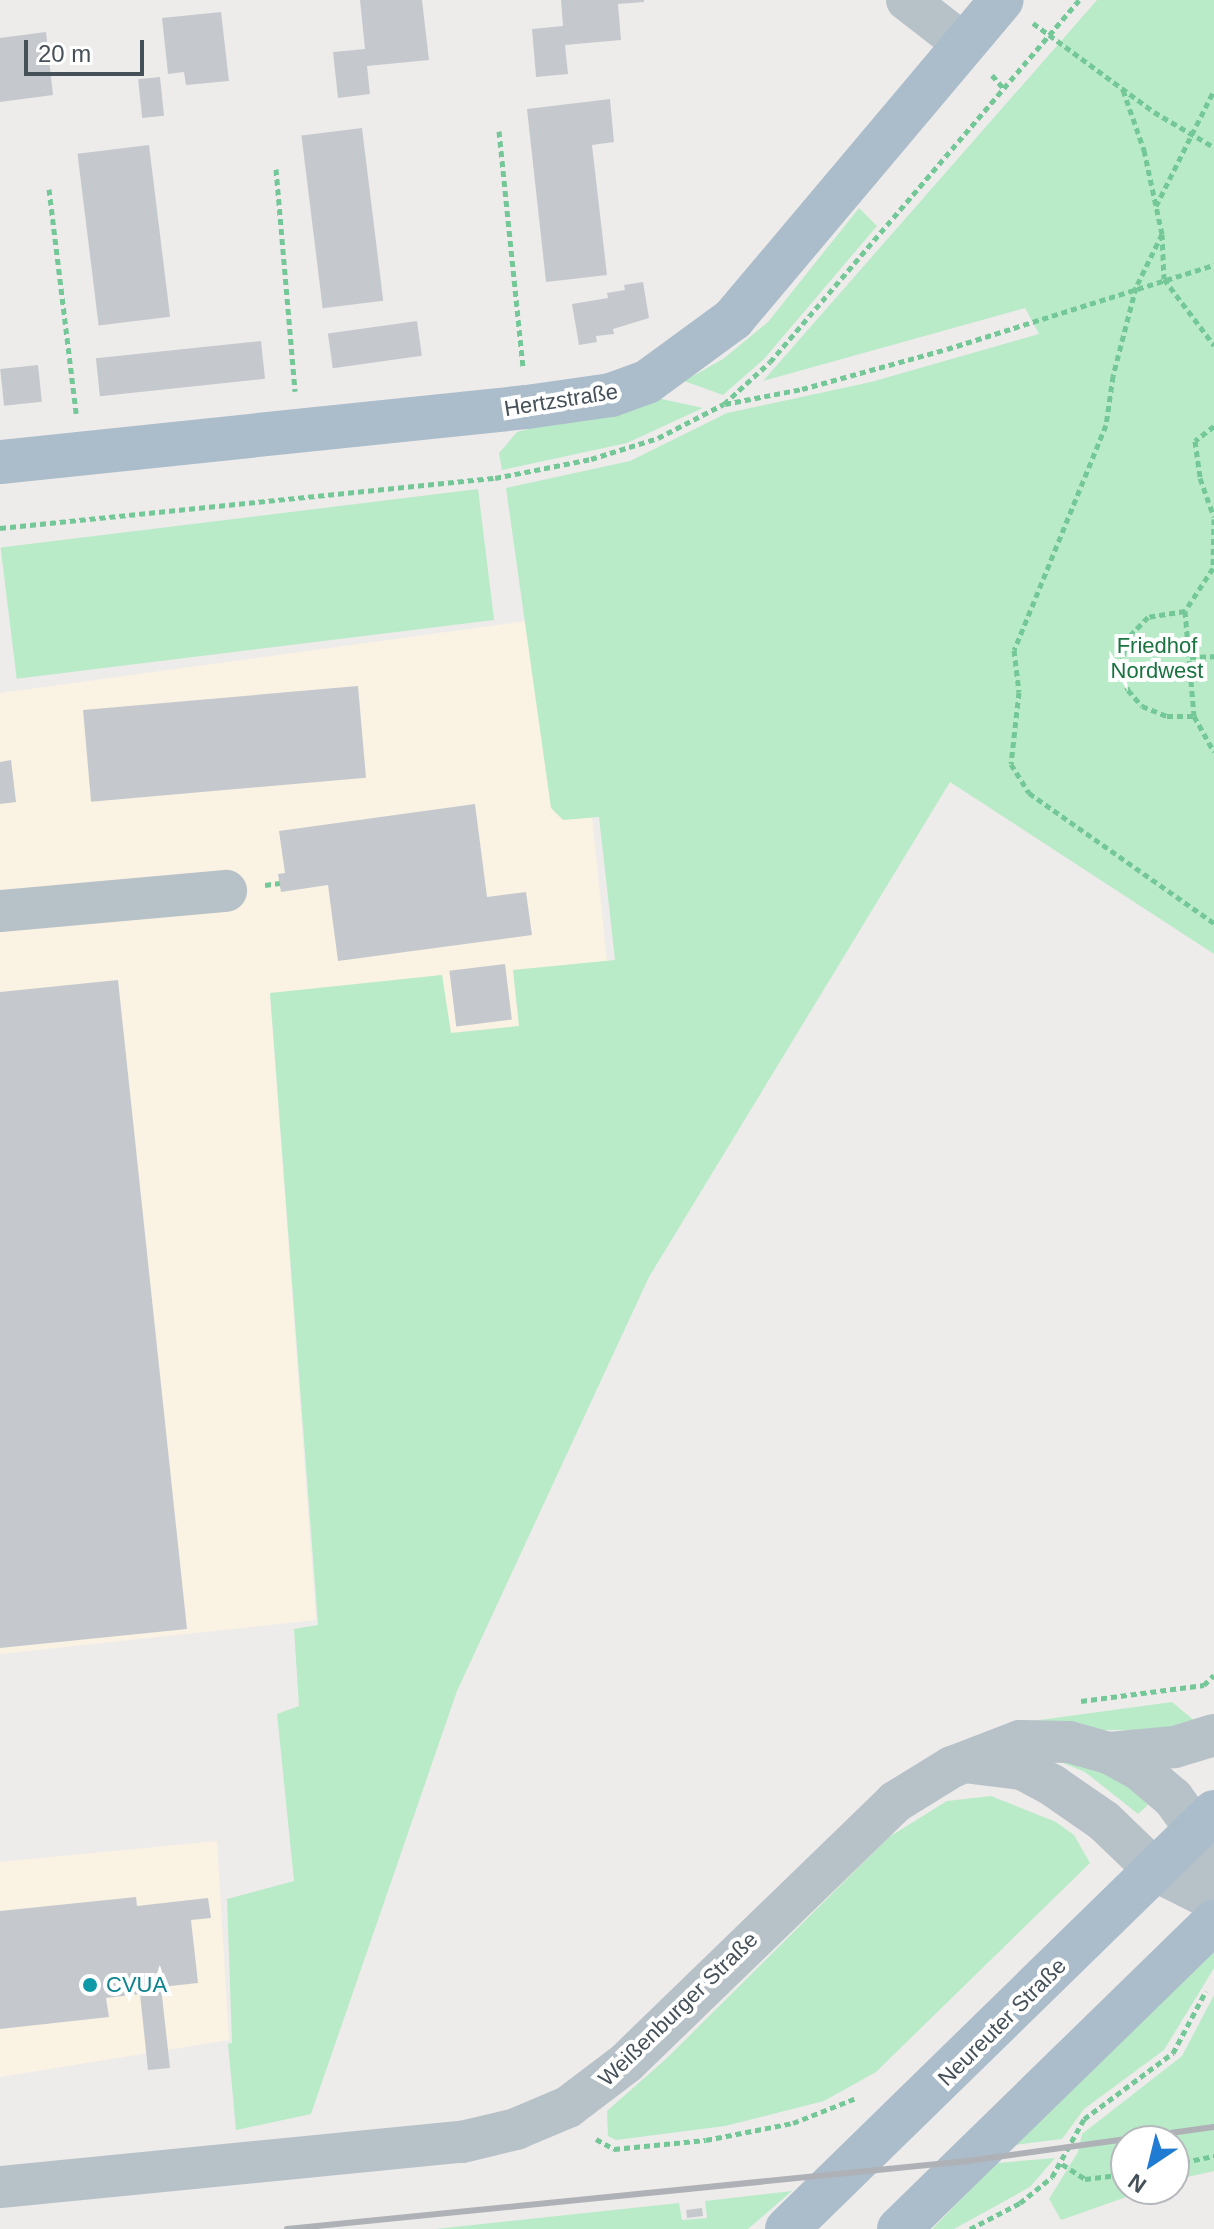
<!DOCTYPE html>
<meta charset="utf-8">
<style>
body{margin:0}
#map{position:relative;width:1214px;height:2229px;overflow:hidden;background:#eeebeb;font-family:Arial,sans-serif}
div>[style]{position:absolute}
.commercial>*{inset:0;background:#faf2e3}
.green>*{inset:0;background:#baebc9;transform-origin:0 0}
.building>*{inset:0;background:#c5c9ce;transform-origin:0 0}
.path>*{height:5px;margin-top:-2.5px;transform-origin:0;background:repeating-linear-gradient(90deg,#74c898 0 6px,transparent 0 10px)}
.minor>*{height:42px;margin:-21px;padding:0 21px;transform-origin:21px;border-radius:21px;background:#b7c1c8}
.major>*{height:44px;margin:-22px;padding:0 22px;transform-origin:22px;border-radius:22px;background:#abbdca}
.rail>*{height:6px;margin:-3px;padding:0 3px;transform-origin:3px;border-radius:3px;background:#aeb1b6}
.dots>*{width:22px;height:22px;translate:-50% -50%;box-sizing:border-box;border:4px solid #fff;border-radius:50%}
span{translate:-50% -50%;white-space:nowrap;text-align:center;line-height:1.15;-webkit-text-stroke:8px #fff;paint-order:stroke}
.street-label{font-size:22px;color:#455058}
.park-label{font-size:22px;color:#1a7440}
.culture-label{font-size:22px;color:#0d838f}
.left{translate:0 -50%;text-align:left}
.north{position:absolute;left:1110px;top:2125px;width:80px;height:80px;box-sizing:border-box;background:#fff;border:2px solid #b5b9bc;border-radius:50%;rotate:215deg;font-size:22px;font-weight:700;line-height:32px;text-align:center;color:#455058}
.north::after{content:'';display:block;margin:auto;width:28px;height:36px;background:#207bd3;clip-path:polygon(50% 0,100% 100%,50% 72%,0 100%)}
.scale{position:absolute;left:24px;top:40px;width:120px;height:36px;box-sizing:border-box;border:4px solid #455058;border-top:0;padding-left:10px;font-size:24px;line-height:28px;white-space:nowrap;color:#455058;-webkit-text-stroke:6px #fff;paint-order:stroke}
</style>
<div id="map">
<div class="commercial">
<i style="clip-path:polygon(571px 615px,607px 961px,513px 970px,519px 1026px,450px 1033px,442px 975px,270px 994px,316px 1620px,0 1654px,0 693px)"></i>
<i style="clip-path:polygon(217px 1841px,229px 2040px,0 2077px,0 1862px)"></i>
</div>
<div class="green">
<i style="clip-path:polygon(1097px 0,1214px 0,1214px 954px,950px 782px,649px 1277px,457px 1691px,311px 2114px,236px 2130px,228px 2044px,232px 2043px,227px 1899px,294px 1881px,277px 1714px,299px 1706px,294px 1629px,318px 1625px,270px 993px,442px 975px,451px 1033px,519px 1026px,513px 970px,615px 960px,599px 817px,563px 820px,551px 808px,506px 488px,630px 461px,727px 413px,871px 382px,1039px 334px,1025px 308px,763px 381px)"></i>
<i style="clip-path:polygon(859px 208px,877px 226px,764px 359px,723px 395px,684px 381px,723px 359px,768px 322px)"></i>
<i style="clip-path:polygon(648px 396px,703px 408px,627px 443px,502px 470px,499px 453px,517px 432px)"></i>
<i style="left:478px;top:489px;width:132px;height:481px;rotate:83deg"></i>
<i style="clip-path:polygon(1172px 1702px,1196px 1722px,1151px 1730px,1072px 1730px,1032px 1721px)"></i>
<i style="clip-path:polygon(1053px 1759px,1090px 1763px,1151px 1802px,1138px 1814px,1085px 1772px)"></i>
<i style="clip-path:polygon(991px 1796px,1056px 1822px,1074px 1835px,1090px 1863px,876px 2072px,824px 2101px,725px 2126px,616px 2140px,608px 2136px,607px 2111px,667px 2058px,889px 1837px,947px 1801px)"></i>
<i style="clip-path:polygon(1214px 1949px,1214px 1968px,1164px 2050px,1084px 2109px,1062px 2139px,1014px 2145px)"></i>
<i style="clip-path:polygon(1214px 1995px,1214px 2171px,1174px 2180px,1174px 2141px,1126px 2141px,1126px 2189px,1149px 2189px,1061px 2220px,1049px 2199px,1078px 2152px,1082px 2134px,1182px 2056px)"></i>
<i style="clip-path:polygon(1055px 2158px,1030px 2187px,954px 2229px,932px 2229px,997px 2163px)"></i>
<i style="clip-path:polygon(792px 2191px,748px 2229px,435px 2229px,679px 2203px,682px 2220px,707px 2218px,705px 2201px)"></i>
</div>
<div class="building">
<i style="clip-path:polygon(360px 0,422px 0,429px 60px,367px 66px,370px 94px,338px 98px,333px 52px,365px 49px)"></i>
<i style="clip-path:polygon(561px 0,644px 0,644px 2px,618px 4px,621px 40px,565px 45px,568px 74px,536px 77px,532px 29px,563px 26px)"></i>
<i style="clip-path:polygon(221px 12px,229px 81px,186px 85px,184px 72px,168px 74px,162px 18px)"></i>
<i style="clip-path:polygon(46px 32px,53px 95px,0 102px,0 38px)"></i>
<i style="left:160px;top:77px;width:39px;height:22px;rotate:84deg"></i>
<i style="clip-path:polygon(610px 99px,614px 142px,592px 145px,607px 275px,546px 282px,527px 109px)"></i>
<i style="left:362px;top:128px;width:174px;height:61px;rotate:83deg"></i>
<i style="left:149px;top:145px;width:173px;height:72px;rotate:83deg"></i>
<i style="clip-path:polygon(643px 282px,649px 318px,613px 329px,614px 334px,596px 336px,597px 342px,579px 345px,572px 304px,608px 298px,607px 293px,625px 290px,624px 285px)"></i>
<i style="left:417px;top:321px;width:35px;height:90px;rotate:82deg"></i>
<i style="left:261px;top:341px;width:38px;height:166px;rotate:84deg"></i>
<i style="left:38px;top:365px;width:37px;height:38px;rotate:84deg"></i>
<i style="left:358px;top:686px;width:92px;height:276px;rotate:85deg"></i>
<i style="clip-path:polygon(11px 760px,16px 802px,0 804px,0 762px)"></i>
<i style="clip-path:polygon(475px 804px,487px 897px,526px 892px,532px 935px,338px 961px,328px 885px,281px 892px,278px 874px,285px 873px,279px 831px)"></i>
<i style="left:505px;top:964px;width:56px;height:56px;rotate:83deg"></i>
<i style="clip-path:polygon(118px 980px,187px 1629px,0 1648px,0 992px)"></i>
<i style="clip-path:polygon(136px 1897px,137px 1906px,208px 1898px,211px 1918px,191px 1920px,198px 1983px,161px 1987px,170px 2068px,148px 2070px,140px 1994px,106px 1998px,109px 2017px,0 2029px,0 1911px)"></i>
<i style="left:702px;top:2208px;width:8px;height:16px;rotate:83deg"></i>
</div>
<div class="path">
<i style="left:1033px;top:23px;width:150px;rotate:36.3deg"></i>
<i style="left:1154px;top:112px;width:69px;rotate:30.3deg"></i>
<i style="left:992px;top:75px;width:18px;rotate:49deg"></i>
<i style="left:1123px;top:90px;width:64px;rotate:70.7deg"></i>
<i style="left:1144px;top:150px;width:86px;rotate:77.9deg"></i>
<i style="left:1162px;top:234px;width:45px;rotate:87.5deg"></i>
<i style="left:1164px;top:279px;width:83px;rotate:52.9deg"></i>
<i style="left:499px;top:131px;width:237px;rotate:84.2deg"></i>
<i style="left:276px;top:169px;width:223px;rotate:85.1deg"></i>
<i style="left:49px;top:189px;width:226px;rotate:83.1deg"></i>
<i style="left:1156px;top:206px;width:130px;rotate:-63.4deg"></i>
<i style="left:1162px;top:234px;width:59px;rotate:116.1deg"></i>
<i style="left:1136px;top:287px;width:92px;rotate:104.5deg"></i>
<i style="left:1113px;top:376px;width:49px;rotate:98.1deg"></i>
<i style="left:1106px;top:425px;width:243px;rotate:112.2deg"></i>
<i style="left:1014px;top:650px;width:42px;rotate:83.2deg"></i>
<i style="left:1019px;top:692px;width:72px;rotate:96.3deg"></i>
<i style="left:1011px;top:764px;width:34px;rotate:58deg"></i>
<i style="left:1029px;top:793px;width:226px;rotate:35.1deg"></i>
<i style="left:725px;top:404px;width:78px;rotate:-11deg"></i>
<i style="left:802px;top:389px;width:150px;rotate:-15.4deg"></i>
<i style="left:947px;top:349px;width:280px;rotate:-17.5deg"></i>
<i style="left:1214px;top:426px;width:24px;rotate:142deg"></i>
<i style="left:1195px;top:441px;width:37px;rotate:82deg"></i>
<i style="left:1200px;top:478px;width:41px;rotate:70.3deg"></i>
<i style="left:1214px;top:519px;width:49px;rotate:91.2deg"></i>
<i style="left:1213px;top:568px;width:51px;rotate:123.1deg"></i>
<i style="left:1185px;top:611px;width:105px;rotate:85.1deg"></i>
<i style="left:1194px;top:716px;width:41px;rotate:60.9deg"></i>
<i style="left:0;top:528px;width:498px;rotate:-5.8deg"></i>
<i style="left:495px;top:478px;width:98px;rotate:-11.2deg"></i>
<i style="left:591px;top:459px;width:70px;rotate:-17.4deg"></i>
<i style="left:658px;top:438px;width:74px;rotate:-27.3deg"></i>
<i style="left:724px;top:404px;width:62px;rotate:-42.4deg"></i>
<i style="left:770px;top:362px;width:476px;rotate:-49.5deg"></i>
<i style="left:1185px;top:611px;width:37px;rotate:171deg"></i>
<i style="left:1148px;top:617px;width:30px;rotate:134deg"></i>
<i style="left:1127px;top:639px;width:30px;rotate:104deg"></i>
<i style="left:1120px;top:668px;width:23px;rotate:70deg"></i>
<i style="left:1128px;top:690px;width:21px;rotate:49deg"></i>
<i style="left:1142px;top:706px;width:27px;rotate:22deg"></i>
<i style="left:1167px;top:716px;width:27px"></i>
<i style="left:1190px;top:657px;width:24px;rotate:-2deg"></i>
<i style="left:265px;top:885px;width:15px;rotate:-8deg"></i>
<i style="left:1081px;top:1701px;width:124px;rotate:-7.4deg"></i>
<i style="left:1204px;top:1685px;width:14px;rotate:-45deg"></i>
<i style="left:596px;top:2139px;width:21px;rotate:29deg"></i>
<i style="left:614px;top:2149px;width:92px;rotate:-5.6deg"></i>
<i style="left:706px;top:2140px;width:89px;rotate:-11.1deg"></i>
<i style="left:793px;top:2123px;width:68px;rotate:-21.6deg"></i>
<i style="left:1062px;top:2164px;width:27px;rotate:33deg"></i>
<i style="left:1085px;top:2179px;width:41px;rotate:-7deg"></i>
<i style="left:1174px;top:2164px;width:41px;rotate:-11.3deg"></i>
<i style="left:970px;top:2229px;width:56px;rotate:-27.5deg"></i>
<i style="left:1020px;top:2203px;width:41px;rotate:-39.1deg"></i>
<i style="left:1052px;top:2177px;width:66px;rotate:-61.1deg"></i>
<i style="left:1084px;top:2119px;width:111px;rotate:-36.6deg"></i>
<i style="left:1173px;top:2053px;width:70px;rotate:-62deg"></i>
</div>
<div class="minor">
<i style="left:907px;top:0;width:72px;rotate:37.7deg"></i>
<i style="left:0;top:911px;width:227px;rotate:-5.1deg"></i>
<i style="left:1109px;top:1753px;width:66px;rotate:-5.2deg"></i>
<i style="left:1175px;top:1747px;width:41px;rotate:-17.1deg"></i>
<i style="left:972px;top:1763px;width:50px;rotate:6.8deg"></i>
<i style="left:1022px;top:1769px;width:34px;rotate:28deg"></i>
<i style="left:1052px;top:1785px;width:63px;rotate:34.7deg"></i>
<i style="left:1104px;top:1821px;width:72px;rotate:43.9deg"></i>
<i style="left:1156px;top:1871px;width:65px;rotate:26.6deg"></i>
<i style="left:0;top:2187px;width:464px;rotate:-5.6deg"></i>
<i style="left:462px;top:2142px;width:56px;rotate:-13.5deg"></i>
<i style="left:516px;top:2129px;width:56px;rotate:-22.9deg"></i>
<i style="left:568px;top:2107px;width:73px;rotate:-37.2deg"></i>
<i style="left:626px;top:2063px;width:375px;rotate:-44.1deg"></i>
<i style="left:895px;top:1802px;width:67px;rotate:-31.6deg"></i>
<i style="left:952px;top:1767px;width:73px;rotate:-20.9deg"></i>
<i style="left:1020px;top:1741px;width:49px;rotate:1.2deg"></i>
<i style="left:1069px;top:1742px;width:41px;rotate:15.4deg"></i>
<i style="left:1109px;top:1753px;width:37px;rotate:29deg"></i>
<i style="left:1141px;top:1771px;width:42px;rotate:40.2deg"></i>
<i style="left:1173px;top:1798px;width:39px;rotate:54deg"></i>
<i style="left:1196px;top:1830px;width:47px;rotate:67.3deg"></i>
</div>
<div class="major">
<i style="left:0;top:462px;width:530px;rotate:-5.96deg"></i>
<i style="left:527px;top:407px;width:85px;rotate:-8.1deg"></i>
<i style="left:611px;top:395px;width:38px;rotate:-20deg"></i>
<i style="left:647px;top:382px;width:107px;rotate:-36.2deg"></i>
<i style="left:733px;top:319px;width:417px;rotate:-49.9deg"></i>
<i style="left:787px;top:2229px;width:597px;rotate:-44.32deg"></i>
<i style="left:899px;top:2229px;width:440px;rotate:-44.3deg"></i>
</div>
<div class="rail">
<i style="left:287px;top:2229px;width:684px;rotate:-5.7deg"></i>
<i style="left:968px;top:2161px;width:248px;rotate:-7.9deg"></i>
</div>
<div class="dots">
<i style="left:90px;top:1985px;background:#0f9aa8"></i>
</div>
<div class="street-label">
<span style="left:561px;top:400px;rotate:-9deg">Hertzstraße</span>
<span style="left:678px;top:2009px;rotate:-44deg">Weißenburger Straße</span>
<span style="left:1002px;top:2022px;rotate:-45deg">Neureuter Straße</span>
</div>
<div class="park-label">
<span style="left:1157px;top:658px">Friedhof<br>Nordwest</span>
</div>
<div class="culture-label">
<span class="left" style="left:106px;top:1985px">CVUA</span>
</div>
<div class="north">N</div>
<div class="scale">20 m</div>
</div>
